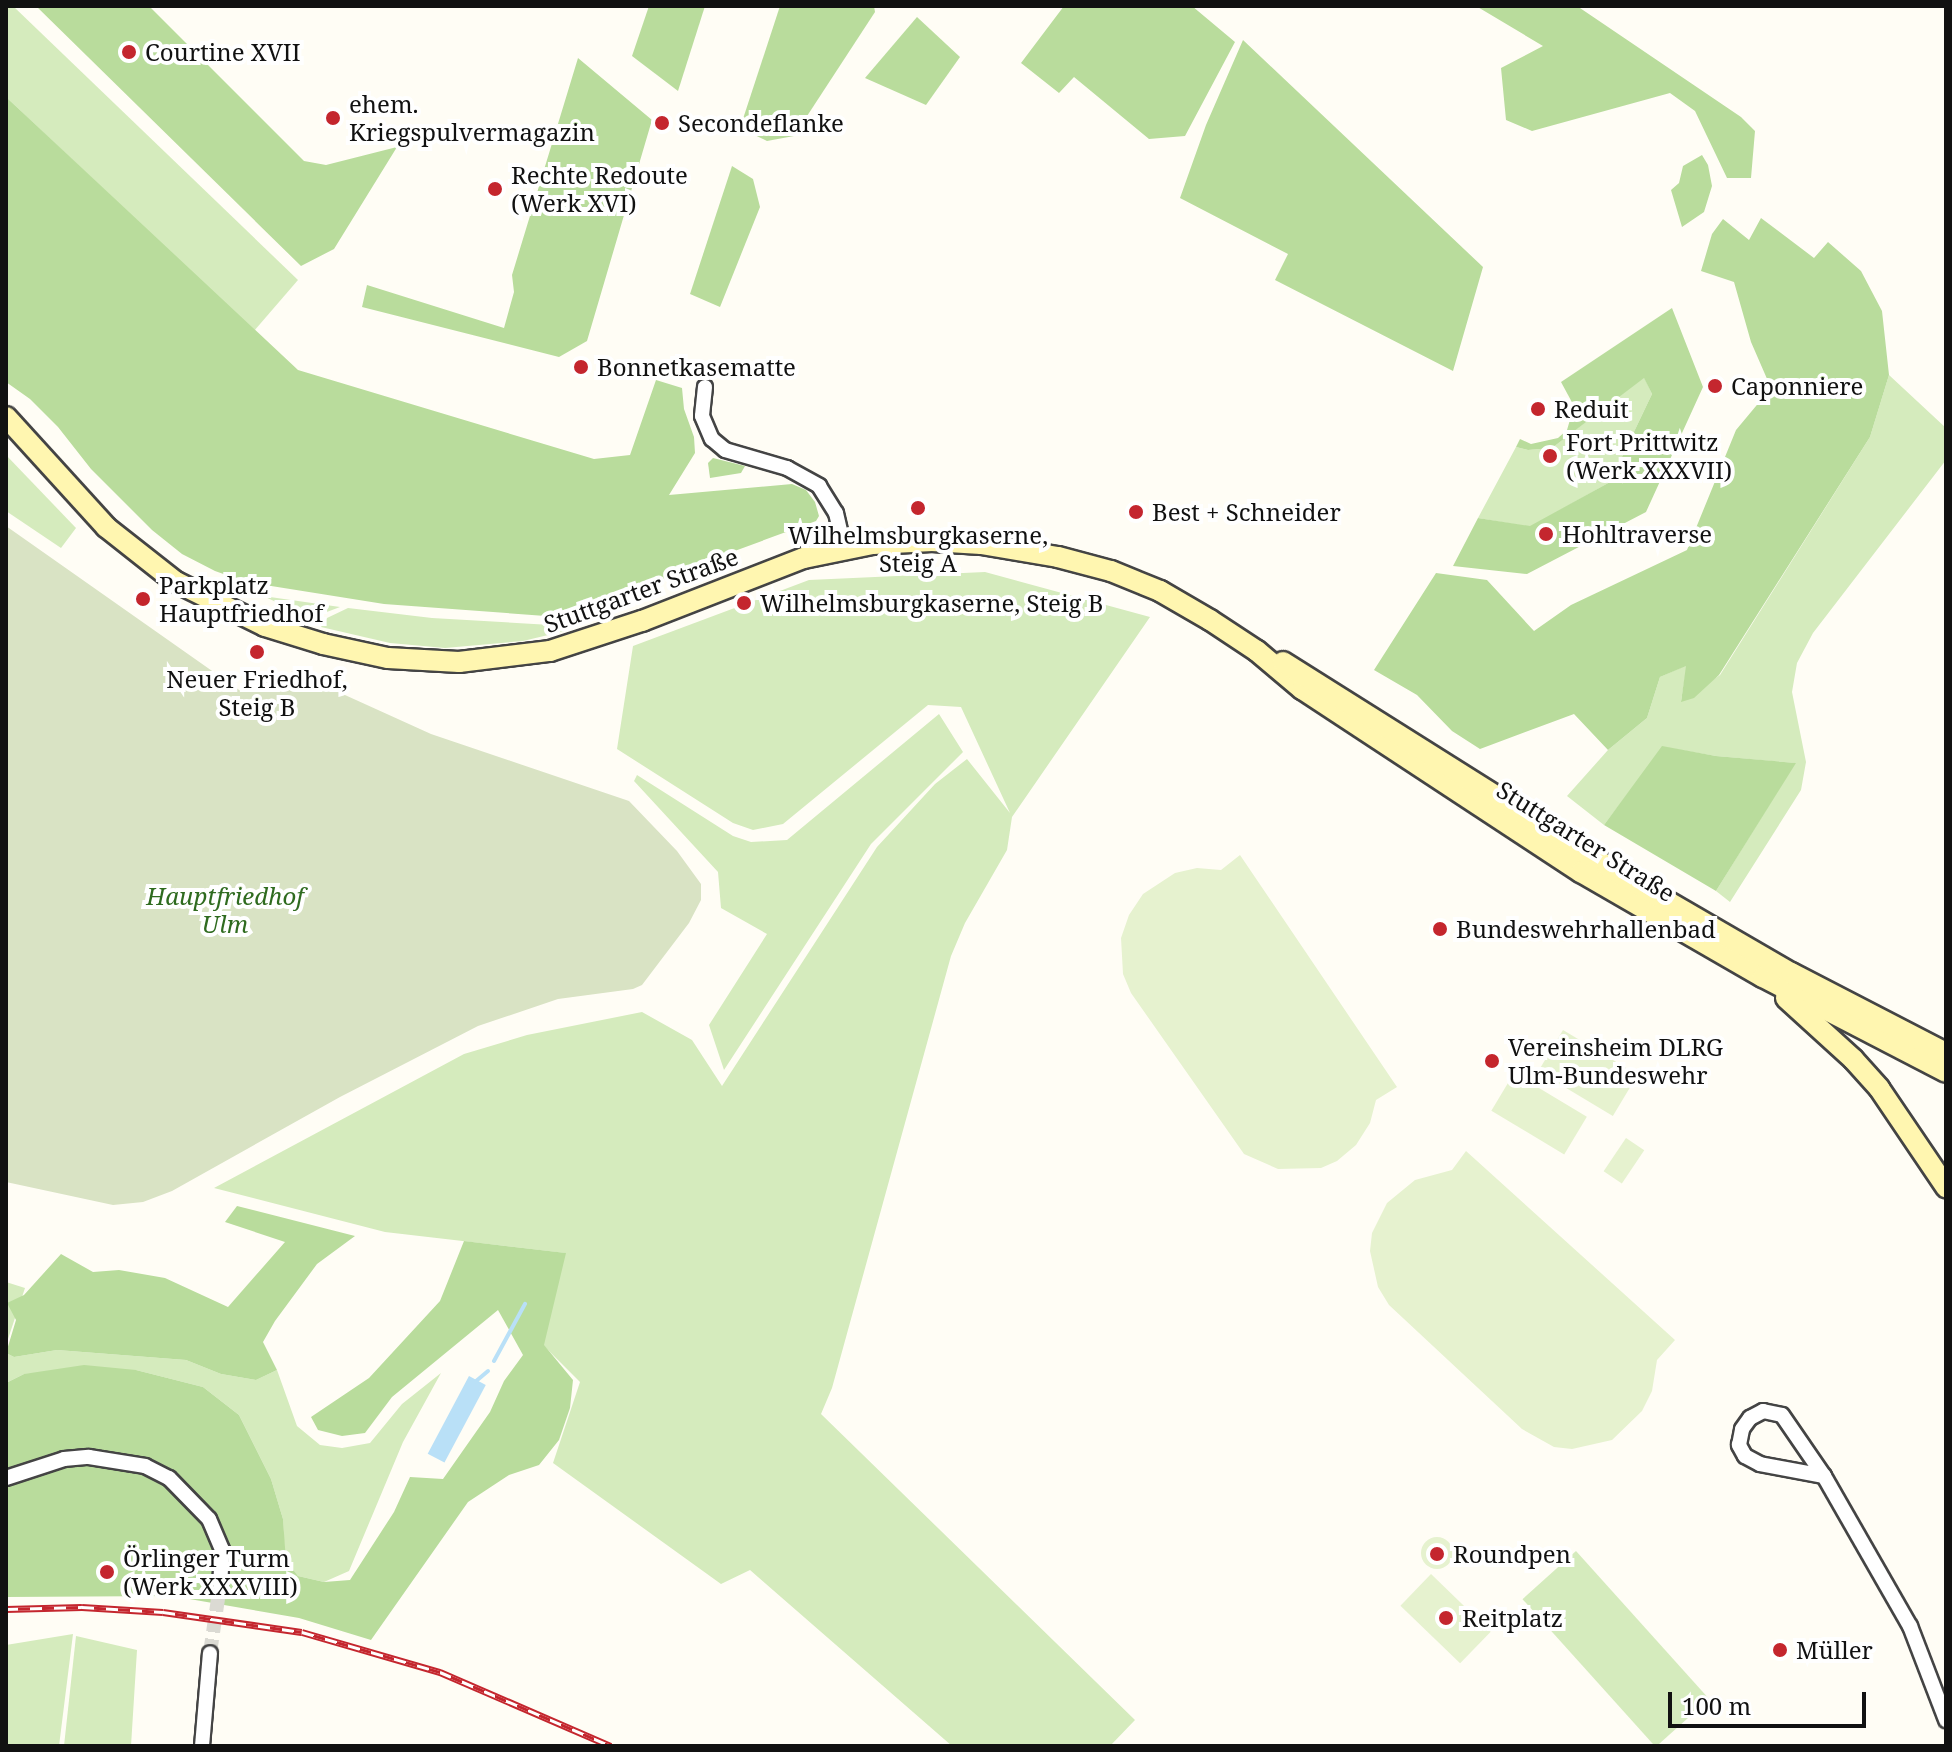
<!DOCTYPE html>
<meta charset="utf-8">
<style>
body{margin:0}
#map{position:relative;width:1952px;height:1752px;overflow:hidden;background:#fffdf5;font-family:"Noto Serif",serif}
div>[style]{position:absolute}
.green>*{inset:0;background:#d5ebbd;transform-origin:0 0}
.forest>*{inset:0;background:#b9dc9c}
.cemetery>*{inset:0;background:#d9e3c4}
.pitch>*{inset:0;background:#e6f2cf;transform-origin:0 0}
.round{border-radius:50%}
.water>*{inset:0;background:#b9e0f7;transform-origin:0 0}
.stream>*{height:4px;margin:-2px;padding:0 2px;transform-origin:2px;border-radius:2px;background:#b9e0f7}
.street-tunnel>*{height:14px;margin-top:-7px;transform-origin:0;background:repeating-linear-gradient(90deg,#dbdad3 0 14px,transparent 0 21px)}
.roads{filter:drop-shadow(2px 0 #444) drop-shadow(-2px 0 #444) drop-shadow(0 2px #444) drop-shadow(0 -2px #444)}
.street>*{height:14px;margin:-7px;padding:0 7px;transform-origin:7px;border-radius:7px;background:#fff}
.secondary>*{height:20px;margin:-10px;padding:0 10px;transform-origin:10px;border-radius:10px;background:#fff6b0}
.rail>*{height:7px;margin-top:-3.5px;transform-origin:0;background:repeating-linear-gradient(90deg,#fff 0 12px,#c4262e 0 24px);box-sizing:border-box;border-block:2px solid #c4262e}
.dots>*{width:22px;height:22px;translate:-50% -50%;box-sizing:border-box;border:4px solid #fff;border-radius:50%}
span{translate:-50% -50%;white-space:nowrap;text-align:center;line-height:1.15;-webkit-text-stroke:8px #fff;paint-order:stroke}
.poi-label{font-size:24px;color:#111}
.left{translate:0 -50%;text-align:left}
.street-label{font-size:24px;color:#111}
.park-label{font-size:24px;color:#2f6b1f;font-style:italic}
.frame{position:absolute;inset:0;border:8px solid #111;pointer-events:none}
.scale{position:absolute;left:1668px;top:1692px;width:198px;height:36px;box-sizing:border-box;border:4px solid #111;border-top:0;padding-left:10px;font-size:24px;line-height:28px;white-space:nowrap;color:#111;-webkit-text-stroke:6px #fff;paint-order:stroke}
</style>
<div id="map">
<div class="green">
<i style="clip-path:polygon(6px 6px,13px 6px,298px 280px,254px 331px,6px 97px)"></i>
<i style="clip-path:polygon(1889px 375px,1946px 428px,1946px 460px,1813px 633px,1797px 663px,1792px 692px,1806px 762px,1801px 790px,1730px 902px,1716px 891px,1795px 763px,1716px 756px,1663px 747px,1604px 825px,1567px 796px,1608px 750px,1647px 718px,1660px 677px,1687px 665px,1681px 701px,1720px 675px,1870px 437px)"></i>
<i style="clip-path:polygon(1644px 377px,1652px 394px,1610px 482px,1530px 527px,1478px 518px,1516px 447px,1528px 450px,1552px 448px)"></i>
<i style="clip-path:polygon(6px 455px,76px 528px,61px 548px,6px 511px)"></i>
<i style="clip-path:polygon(985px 572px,1150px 617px,1012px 817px,1007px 850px,965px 923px,951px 956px,832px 1388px,821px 1414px,1135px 1720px,1110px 1746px,952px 1746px,750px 1570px,721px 1584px,553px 1463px,580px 1382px,543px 1345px,565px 1253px,385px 1232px,214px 1188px,464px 1054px,527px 1035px,642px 1012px,692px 1040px,722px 1086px,877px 847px,935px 784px,967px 759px,1010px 813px,961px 707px,928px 705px,783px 824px,753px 830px,733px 823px,617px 749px,633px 646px,809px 580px)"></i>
<i style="clip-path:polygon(263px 596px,340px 607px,311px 618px)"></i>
<i style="clip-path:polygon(348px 608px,432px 618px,568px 626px,569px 630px,523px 641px,445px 648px,390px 643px,321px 627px,327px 618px)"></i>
<i style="clip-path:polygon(939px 714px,963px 752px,871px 844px,724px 1070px,709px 1025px,767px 934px,721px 908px,718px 872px,634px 781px,637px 775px,733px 836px,751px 842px,787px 840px)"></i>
<i style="clip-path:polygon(6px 1282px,25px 1288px,6px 1345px)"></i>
<i style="clip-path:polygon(57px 1350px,186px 1360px,221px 1374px,256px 1380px,277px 1370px,297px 1426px,320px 1445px,342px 1448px,370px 1443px,402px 1404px,441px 1373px,403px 1442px,349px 1571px,324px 1582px,298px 1576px,285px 1561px,283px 1519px,271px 1479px,239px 1415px,203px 1387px,136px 1370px,24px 1374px,6px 1383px,6px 1353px,14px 1357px)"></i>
<i style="left:1576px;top:1551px;width:199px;height:72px;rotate:48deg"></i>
<i style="clip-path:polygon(73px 1634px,59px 1746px,6px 1746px,6px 1645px)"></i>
<i style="clip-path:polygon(76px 1636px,137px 1650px,131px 1746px,64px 1746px)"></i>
</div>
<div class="forest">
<i style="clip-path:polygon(36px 6px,149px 6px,304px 161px,326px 165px,397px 147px,334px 249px,301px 266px)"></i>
<i style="clip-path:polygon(649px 6px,705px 6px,678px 91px,632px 56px)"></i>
<i style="clip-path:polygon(780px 6px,874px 6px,875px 12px,794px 136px,767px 141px,740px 128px)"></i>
<i style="clip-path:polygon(1064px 6px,1192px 6px,1235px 42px,1185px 136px,1149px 139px,1074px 77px,1059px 93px,1021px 63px)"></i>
<i style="clip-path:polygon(1476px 6px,1577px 6px,1741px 117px,1755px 131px,1751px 178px,1727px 178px,1695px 111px,1670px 93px,1532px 131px,1506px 120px,1501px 68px,1543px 46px)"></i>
<i style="clip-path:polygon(917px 17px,960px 57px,926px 105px,865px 78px)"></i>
<i style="clip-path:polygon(1243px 40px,1483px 267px,1453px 371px,1275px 280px,1288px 254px,1180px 198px,1206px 125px)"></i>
<i style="clip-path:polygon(578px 58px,652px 120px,587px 341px,559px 357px,362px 307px,367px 285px,504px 328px,514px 292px,512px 275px)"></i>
<i style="clip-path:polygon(6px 97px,298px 370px,594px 459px,630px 455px,656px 380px,682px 388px,684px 409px,694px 437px,695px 453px,669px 495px,792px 484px,806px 490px,815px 502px,819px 516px,816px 521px,691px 567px,613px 603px,559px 617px,384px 604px,246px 582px,215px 571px,182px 554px,152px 530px,91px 469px,58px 427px,30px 399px,6px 382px)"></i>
<i style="clip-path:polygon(1702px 155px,1708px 165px,1712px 186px,1704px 212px,1682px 227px,1671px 190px,1679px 183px,1683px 166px)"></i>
<i style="clip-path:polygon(732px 166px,753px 179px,760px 207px,720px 307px,690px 294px)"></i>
<i style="clip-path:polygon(1761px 218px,1814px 258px,1828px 242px,1861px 271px,1882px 311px,1889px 375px,1870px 437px,1719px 675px,1694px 698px,1681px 702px,1686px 666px,1660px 677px,1647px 718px,1608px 750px,1574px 714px,1480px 749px,1452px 731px,1417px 695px,1374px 670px,1436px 573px,1487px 580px,1534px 631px,1571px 605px,1687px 550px,1736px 430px,1771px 388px,1751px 342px,1734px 282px,1701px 271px,1712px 234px,1723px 219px,1749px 240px)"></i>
<i style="clip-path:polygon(1672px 308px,1703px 387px,1646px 512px,1527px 574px,1453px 566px,1478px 518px,1530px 526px,1610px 482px,1652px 394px,1644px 378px,1552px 448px,1528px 450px,1516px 447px,1520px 439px,1531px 444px,1558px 438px,1567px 430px,1574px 406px,1561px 382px)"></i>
<i style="clip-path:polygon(713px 458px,745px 466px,741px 473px,710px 478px,708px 463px)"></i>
<i style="clip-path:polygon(1662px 746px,1716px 756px,1796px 763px,1716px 891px,1604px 825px)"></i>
<i style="clip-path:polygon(237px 1206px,355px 1236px,317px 1264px,275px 1321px,263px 1342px,277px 1370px,256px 1380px,221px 1374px,186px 1360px,57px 1350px,14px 1357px,6px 1353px,16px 1320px,7px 1303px,24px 1295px,61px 1254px,93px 1272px,119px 1270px,165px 1278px,228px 1307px,285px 1242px,225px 1222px)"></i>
<i style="clip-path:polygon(464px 1241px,566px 1253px,544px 1345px,573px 1380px,570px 1408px,559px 1440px,539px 1465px,509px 1475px,468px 1502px,371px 1640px,299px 1618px,172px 1596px,6px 1597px,6px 1383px,24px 1374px,84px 1365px,136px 1370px,203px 1387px,239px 1415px,271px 1479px,283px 1519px,286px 1561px,298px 1576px,324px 1582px,350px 1580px,394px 1512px,410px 1477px,443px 1479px,490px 1412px,504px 1381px,523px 1355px,498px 1310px,392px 1397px,365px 1433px,342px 1436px,318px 1430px,311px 1417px,369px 1378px,440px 1301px)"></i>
</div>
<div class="cemetery">
<i style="clip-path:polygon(6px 526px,242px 692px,263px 678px,282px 688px,292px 671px,431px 734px,629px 801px,677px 851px,701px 884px,701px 900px,689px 923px,642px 985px,633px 989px,558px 999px,478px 1026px,340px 1097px,172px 1191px,143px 1202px,113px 1205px,6px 1182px)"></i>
</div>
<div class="pitch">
<i style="clip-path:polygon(1240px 855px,1397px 1087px,1376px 1100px,1370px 1123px,1356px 1145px,1337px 1161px,1321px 1168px,1278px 1169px,1244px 1154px,1131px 993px,1123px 974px,1121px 938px,1129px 915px,1143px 894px,1175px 873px,1197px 868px,1221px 870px)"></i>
<i style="left:1563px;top:1030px;width:87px;height:48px;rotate:31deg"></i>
<i style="left:1514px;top:1073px;width:85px;height:44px;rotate:31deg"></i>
<i style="left:1626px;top:1138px;width:22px;height:40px;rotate:34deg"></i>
<i style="clip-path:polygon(1466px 1151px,1675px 1340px,1657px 1360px,1652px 1391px,1642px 1411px,1612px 1440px,1572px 1449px,1554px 1447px,1522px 1429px,1389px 1305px,1378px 1287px,1370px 1251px,1372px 1233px,1387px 1203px,1415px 1180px,1452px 1170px)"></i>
<i class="round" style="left:1421px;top:1537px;width:32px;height:32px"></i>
<i style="left:1431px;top:1574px;width:83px;height:44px;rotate:44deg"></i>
</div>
<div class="water">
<i style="left:469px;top:1376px;width:19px;height:88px;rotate:28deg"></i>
</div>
<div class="stream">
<i style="left:494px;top:1361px;width:65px;rotate:-61.5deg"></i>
<i style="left:475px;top:1382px;width:17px;rotate:-40deg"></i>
</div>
<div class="street-tunnel">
<i style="left:210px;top:1653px;width:69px;rotate:-81.6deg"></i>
</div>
<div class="roads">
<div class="street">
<i style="left:705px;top:387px;width:29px;rotate:96deg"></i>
<i style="left:702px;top:416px;width:25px;rotate:67deg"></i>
<i style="left:712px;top:439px;width:17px;rotate:40deg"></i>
<i style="left:725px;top:450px;width:65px;rotate:16.2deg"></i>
<i style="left:787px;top:468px;width:37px;rotate:29deg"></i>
<i style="left:819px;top:486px;width:32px;rotate:58deg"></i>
<i style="left:836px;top:513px;width:36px;rotate:77deg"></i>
<i style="left:1824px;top:1476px;width:65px;rotate:-169.4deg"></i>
<i style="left:1760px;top:1464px;width:17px;rotate:-152deg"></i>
<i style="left:1745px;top:1456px;width:13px;rotate:-119deg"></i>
<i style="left:1739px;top:1445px;width:16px;rotate:-79deg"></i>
<i style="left:1742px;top:1429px;width:14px;rotate:-54deg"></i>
<i style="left:1750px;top:1418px;width:15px;rotate:-28deg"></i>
<i style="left:1763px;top:1411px;width:19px;rotate:12deg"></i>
<i style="left:1782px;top:1415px;width:74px;rotate:55.5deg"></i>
<i style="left:1824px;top:1476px;width:173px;rotate:60.2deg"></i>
<i style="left:1910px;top:1626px;width:101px;rotate:69deg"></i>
<i style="left:6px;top:1478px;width:61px;rotate:-18.1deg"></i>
<i style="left:64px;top:1459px;width:25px;rotate:-5deg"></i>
<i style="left:89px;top:1457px;width:57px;rotate:9.1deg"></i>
<i style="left:145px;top:1466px;width:27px;rotate:27deg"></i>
<i style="left:169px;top:1478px;width:57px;rotate:45.7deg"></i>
<i style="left:209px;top:1519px;width:34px;rotate:67deg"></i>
<i style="left:222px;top:1550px;width:35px;rotate:93deg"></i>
<i style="left:202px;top:1746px;width:93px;rotate:-85.1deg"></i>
</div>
<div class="secondary">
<i style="left:6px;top:417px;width:149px;rotate:47.7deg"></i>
<i style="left:106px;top:527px;width:89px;rotate:38.2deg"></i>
<i style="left:176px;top:582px;width:99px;rotate:26.3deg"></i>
<i style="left:265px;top:626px;width:61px;rotate:17.2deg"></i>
<i style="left:323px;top:644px;width:66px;rotate:12.2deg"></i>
<i style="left:388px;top:658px;width:71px;rotate:3.2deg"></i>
<i style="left:459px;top:662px;width:92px;rotate:-6.9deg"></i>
<i style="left:550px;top:651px;width:97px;rotate:-18.1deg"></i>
<i style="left:642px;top:621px;width:174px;rotate:-21.3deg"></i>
<i style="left:804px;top:558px;width:70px;rotate:-11.5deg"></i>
<i style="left:873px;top:544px;width:59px;rotate:-2.9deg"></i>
<i style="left:932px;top:541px;width:49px;rotate:3.5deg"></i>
<i style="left:981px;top:544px;width:78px;rotate:9.6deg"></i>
<i style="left:1058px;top:557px;width:55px;rotate:14.8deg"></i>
<i style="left:1111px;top:571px;width:53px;rotate:22.2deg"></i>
<i style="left:1160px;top:591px;width:58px;rotate:30.1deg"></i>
<i style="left:1210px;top:620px;width:56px;rotate:33.4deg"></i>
<i style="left:1257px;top:651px;width:59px;rotate:40.2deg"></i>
<i style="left:1302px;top:689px;width:334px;rotate:33.3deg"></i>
<i style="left:1581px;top:872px;width:210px;rotate:30deg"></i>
<i style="left:1763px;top:977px;width:206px;rotate:27.4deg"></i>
<i style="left:1283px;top:662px;width:384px;rotate:32.2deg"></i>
<i style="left:1608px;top:867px;width:211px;rotate:30.1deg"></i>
<i style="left:1791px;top:973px;width:174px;rotate:27.3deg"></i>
<i style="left:1786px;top:998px;width:91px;rotate:42.3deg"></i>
<i style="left:1853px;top:1059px;width:39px;rotate:48deg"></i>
<i style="left:1879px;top:1088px;width:120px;rotate:55.9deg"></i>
</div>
</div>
<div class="rail">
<i style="left:6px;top:1609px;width:76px;rotate:-1.5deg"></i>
<i style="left:82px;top:1607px;width:81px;rotate:3.5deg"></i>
<i style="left:163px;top:1612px;width:140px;rotate:8.2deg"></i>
<i style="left:302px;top:1632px;width:144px;rotate:16.2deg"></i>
<i style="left:440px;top:1672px;width:186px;rotate:23.4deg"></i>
</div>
<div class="dots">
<i style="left:129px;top:52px;background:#c4262e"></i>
<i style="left:333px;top:118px;background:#c4262e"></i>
<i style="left:662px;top:123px;background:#c4262e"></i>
<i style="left:495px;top:189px;background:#c4262e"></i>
<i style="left:581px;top:367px;background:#c4262e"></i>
<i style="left:1715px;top:386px;background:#c4262e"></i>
<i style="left:1538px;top:409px;background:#c4262e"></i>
<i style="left:1550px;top:456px;background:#c4262e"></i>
<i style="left:918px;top:508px;background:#c4262e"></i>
<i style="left:1136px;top:512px;background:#c4262e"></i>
<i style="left:1546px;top:534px;background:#c4262e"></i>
<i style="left:143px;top:599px;background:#c4262e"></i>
<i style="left:744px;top:603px;background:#c4262e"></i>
<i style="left:257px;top:652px;background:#c4262e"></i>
<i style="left:1440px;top:929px;background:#c4262e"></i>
<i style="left:1492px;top:1061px;background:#c4262e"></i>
<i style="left:1437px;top:1554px;background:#c4262e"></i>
<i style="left:107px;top:1572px;background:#c4262e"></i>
<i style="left:1446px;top:1618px;background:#c4262e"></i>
<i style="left:1780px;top:1650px;background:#c4262e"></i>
</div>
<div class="poi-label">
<span class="left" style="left:145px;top:52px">Courtine XVII</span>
<span class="left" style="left:349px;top:118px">ehem.<br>Kriegspulvermagazin</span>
<span class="left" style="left:678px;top:123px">Secondeflanke</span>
<span class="left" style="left:511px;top:189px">Rechte Redoute<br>(Werk XVI)</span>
<span class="left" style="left:597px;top:367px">Bonnetkasematte</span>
<span class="left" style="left:1731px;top:386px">Caponniere</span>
<span class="left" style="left:1554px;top:409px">Reduit</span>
<span class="left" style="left:1566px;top:456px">Fort Prittwitz<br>(Werk XXXVII)</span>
<span class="left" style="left:1152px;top:512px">Best + Schneider</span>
<span class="left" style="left:1562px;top:534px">Hohltraverse</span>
<span style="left:918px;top:549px">Wilhelmsburgkaserne,<br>Steig A</span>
<span class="left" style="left:159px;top:599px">Parkplatz<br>Hauptfriedhof</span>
<span class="left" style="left:760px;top:603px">Wilhelmsburgkaserne, Steig B</span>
<span style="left:257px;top:693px">Neuer Friedhof,<br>Steig B</span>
<span class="left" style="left:1456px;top:929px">Bundeswehrhallenbad</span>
<span class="left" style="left:1508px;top:1061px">Vereinsheim DLRG<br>Ulm-Bundeswehr</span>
<span class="left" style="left:1453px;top:1554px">Roundpen</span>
<span class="left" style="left:123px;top:1572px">Örlinger Turm<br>(Werk XXXVIII)</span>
<span class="left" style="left:1462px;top:1618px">Reitplatz</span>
<span class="left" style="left:1796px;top:1650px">Müller</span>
</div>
<div class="street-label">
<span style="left:641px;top:590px;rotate:-20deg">Stuttgarter Straße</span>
<span style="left:1586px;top:841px;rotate:32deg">Stuttgarter Straße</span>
</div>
<div class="park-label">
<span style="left:225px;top:910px">Hauptfriedhof<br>Ulm</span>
</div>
<div class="frame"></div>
<div class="scale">100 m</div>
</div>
